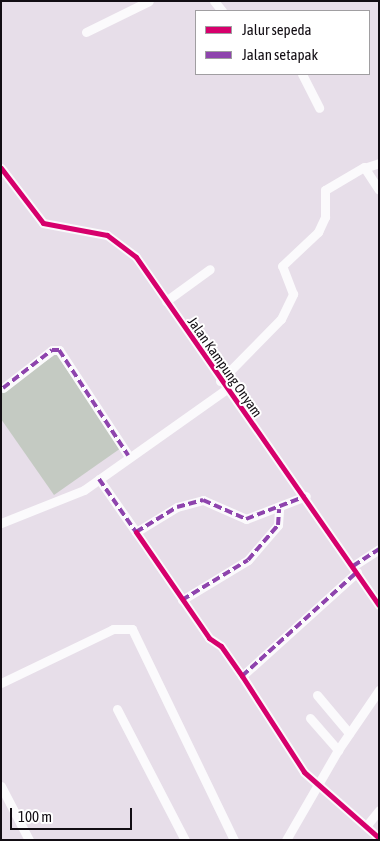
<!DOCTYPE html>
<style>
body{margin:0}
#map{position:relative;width:380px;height:841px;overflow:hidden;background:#e7dee9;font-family:"Asap Condensed",sans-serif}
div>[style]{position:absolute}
.green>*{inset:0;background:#c4cac2}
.minor>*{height:9px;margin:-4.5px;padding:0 4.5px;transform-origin:4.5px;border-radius:4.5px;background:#fbfafc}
.quiet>*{height:4px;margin-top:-2px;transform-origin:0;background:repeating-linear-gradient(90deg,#8e44ad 0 8px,transparent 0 12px)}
.cycleway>*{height:5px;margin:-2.5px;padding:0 2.5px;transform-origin:2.5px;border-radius:2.5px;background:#d6006c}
span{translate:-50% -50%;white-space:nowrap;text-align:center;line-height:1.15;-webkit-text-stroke:4px #fff;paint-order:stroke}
.street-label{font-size:14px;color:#120d13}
.frame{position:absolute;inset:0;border:2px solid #120d13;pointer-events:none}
.legend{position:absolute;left:195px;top:10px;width:175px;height:65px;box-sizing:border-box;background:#fff;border:1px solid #a09ea1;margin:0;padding:6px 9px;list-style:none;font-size:15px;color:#120d13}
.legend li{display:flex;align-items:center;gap:10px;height:25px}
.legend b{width:25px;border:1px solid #a09ea1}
.scale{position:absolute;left:10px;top:808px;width:122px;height:22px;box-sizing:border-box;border:2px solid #120d13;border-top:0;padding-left:6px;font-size:15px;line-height:18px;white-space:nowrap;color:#120d13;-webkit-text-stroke:4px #fff;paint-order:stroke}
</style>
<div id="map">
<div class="green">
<i style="clip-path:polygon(56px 354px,121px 448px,54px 495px,1px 419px,1px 392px)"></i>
</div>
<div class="minor">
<i style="left:214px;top:1px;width:13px;rotate:51deg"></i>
<i style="left:86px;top:32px;width:70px;rotate:-26.2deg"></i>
<i style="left:302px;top:74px;width:38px;rotate:63deg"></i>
<i style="left:367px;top:167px;width:13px;rotate:-18deg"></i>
<i style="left:1px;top:168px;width:69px;rotate:52.6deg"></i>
<i style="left:43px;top:223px;width:65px;rotate:10.6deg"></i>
<i style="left:107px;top:235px;width:36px;rotate:37deg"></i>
<i style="left:136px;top:257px;width:424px;rotate:55.1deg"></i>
<i style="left:166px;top:301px;width:54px;rotate:-36deg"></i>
<i style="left:220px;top:381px;width:87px;rotate:-45.5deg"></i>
<i style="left:281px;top:319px;width:28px;rotate:-64deg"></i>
<i style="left:293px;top:294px;width:30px;rotate:-111deg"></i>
<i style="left:282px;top:266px;width:50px;rotate:-43.4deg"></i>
<i style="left:318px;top:232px;width:17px;rotate:-65deg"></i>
<i style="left:325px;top:217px;width:27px;rotate:-90deg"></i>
<i style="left:325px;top:190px;width:45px;rotate:-30.5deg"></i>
<i style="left:364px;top:167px;width:27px;rotate:57deg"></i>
<i style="left:3px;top:388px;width:62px;rotate:-37.8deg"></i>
<i style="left:52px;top:350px;width:7px"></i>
<i style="left:59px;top:350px;width:126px;rotate:56.7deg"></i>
<i style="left:99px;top:479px;width:65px;rotate:55.1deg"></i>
<i style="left:136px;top:532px;width:48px;rotate:-31.4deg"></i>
<i style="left:177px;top:507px;width:27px;rotate:-15deg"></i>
<i style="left:203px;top:500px;width:47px;rotate:23.8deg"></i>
<i style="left:246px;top:519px;width:64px;rotate:-21deg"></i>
<i style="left:1px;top:523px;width:89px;rotate:-21.7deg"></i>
<i style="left:84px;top:490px;width:173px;rotate:-35.3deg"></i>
<i style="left:136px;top:532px;width:129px;rotate:55.4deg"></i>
<i style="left:209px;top:638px;width:14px;rotate:34deg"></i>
<i style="left:221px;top:646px;width:37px;rotate:55deg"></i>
<i style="left:242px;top:676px;width:114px;rotate:57.1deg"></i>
<i style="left:304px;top:772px;width:100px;rotate:41.3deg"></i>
<i style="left:353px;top:566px;width:31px;rotate:-33deg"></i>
<i style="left:182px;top:600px;width:77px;rotate:-31.2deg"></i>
<i style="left:248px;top:560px;width:46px;rotate:-49.4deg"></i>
<i style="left:278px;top:525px;width:16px;rotate:-86deg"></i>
<i style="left:242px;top:676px;width:155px;rotate:-42.1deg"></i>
<i style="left:1px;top:683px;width:124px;rotate:-25.7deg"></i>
<i style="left:113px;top:629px;width:19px"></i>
<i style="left:132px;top:629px;width:234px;rotate:64.2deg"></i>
<i style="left:317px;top:695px;width:50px;rotate:49.9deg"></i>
<i style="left:117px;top:709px;width:148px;rotate:62.6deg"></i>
<i style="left:310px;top:718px;width:43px;rotate:48.8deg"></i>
<i style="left:1px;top:786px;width:61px;rotate:62.6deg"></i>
<i style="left:367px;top:825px;width:19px;rotate:-51deg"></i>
<i style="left:286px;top:840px;width:104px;rotate:-60deg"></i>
<i style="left:338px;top:750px;width:73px;rotate:-55.7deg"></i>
</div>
<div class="quiet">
<i style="left:3px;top:388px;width:62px;rotate:-37.8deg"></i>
<i style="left:52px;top:350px;width:7px"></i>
<i style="left:59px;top:350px;width:126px;rotate:56.7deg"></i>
<i style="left:99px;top:479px;width:65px;rotate:55.1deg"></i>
<i style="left:136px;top:532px;width:48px;rotate:-31.4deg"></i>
<i style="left:177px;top:507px;width:27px;rotate:-15deg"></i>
<i style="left:203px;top:500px;width:47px;rotate:23.8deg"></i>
<i style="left:246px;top:519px;width:64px;rotate:-21deg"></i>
<i style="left:353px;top:566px;width:31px;rotate:-33deg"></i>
<i style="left:182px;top:600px;width:77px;rotate:-31.2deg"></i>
<i style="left:248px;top:560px;width:46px;rotate:-49.4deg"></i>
<i style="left:278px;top:525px;width:16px;rotate:-86deg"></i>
<i style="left:242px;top:676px;width:155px;rotate:-42.1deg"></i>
</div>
<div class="cycleway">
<i style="left:1px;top:168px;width:69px;rotate:52.6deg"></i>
<i style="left:43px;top:223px;width:65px;rotate:10.6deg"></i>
<i style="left:107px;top:235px;width:36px;rotate:37deg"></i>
<i style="left:136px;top:257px;width:424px;rotate:55.1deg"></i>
<i style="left:136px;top:532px;width:129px;rotate:55.4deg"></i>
<i style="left:209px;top:638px;width:14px;rotate:34deg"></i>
<i style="left:221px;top:646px;width:37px;rotate:55deg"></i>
<i style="left:242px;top:676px;width:114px;rotate:57.1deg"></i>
<i style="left:304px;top:772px;width:100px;rotate:41.3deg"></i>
</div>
<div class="street-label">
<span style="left:225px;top:367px;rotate:55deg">Jalan Kampung Onyam</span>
</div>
<div class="frame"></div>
<ul class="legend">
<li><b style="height:6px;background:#d6006c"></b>Jalur sepeda</li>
<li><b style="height:6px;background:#8e44ad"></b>Jalan setapak</li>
</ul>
<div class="scale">100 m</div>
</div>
